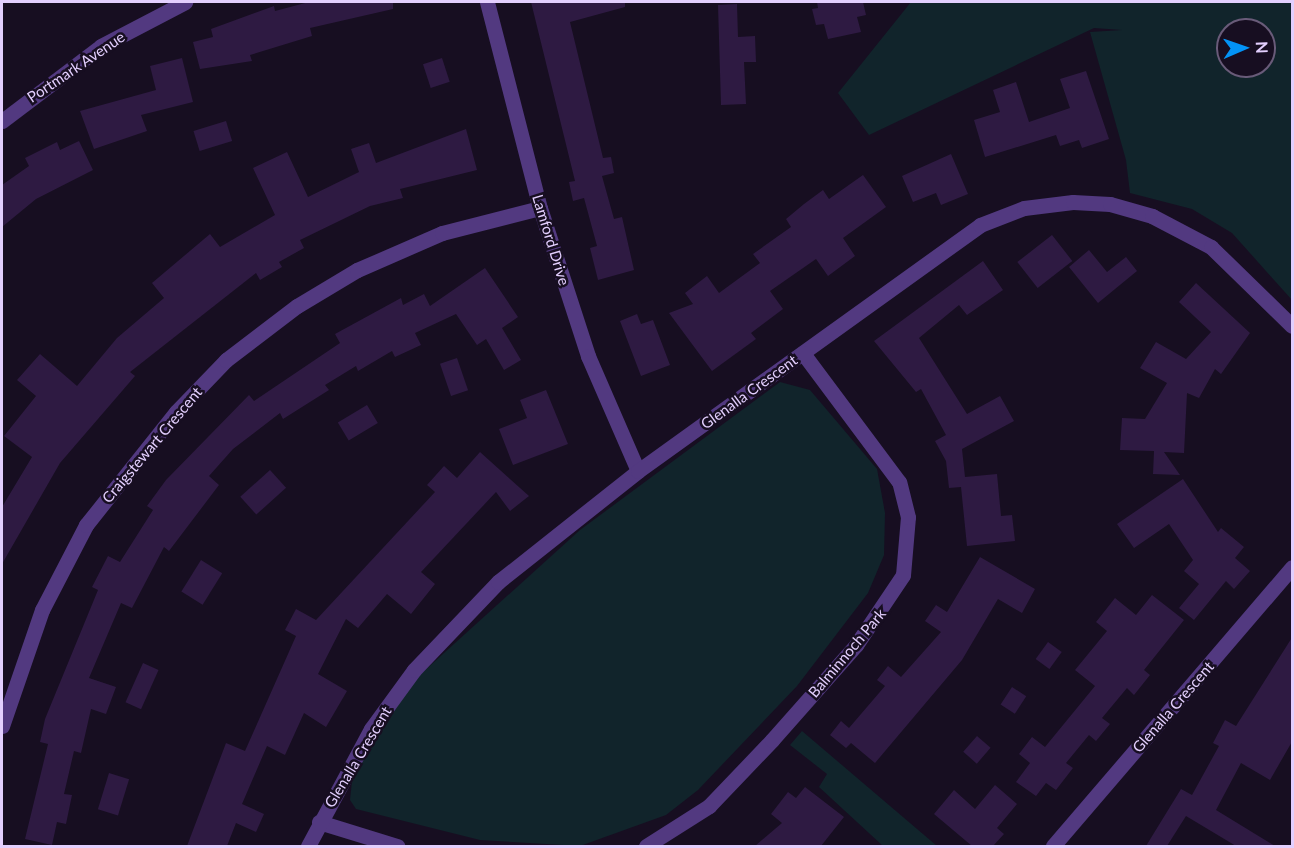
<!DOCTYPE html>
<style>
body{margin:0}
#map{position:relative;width:1294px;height:848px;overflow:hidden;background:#170e21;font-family:Lato,sans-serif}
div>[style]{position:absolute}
.green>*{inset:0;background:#11242b}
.building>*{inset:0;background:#2e1a42;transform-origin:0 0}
.minor>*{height:15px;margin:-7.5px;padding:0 7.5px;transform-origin:7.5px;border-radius:7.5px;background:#523980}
span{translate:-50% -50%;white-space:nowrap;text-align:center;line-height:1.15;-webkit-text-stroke:5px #170e21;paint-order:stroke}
.street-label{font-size:15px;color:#e3cffe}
.frame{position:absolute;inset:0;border:3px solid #e3cffe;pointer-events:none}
.north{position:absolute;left:1216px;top:18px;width:60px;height:60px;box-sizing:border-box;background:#170e21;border:2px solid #695b79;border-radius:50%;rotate:88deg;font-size:16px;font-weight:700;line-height:24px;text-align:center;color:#e3cffe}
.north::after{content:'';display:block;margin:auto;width:21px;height:27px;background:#0393f6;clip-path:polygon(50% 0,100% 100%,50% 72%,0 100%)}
</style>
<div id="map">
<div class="green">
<i style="clip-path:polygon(evenodd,911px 2px,1292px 2px,1292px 300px,1232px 233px,1192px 209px,1130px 193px,1126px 160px,1090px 32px,1122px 30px,1094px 28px,869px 135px,838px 93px,911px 2px,1228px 30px,1264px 30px,1264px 66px,1228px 66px,1228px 30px)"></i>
<i style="clip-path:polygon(780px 382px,810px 390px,877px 469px,885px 513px,884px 555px,868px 593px,797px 686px,698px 790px,666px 815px,580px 846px,480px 840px,356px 809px,350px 800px,352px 781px,391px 701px,580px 530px)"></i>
<i style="clip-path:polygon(802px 731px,937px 846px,883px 846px,819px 787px,827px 774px,790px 745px)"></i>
</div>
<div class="building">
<i style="clip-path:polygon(309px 2px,393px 2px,393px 9px,310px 28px,312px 36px,250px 55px,252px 61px,200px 69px,193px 42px,213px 37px,211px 29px,274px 6px,275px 11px)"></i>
<i style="clip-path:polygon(531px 2px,625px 2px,625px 7px,570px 22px,603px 158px,611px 157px,614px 173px,602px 176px,614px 219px,622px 217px,634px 270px,598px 280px,590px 248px,597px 246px,584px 198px,573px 201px,569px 182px,575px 181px)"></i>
<i style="clip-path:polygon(817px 2px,863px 2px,866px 15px,857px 17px,861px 32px,828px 39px,824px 24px,816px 25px,812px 9px,818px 8px)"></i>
<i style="clip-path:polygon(737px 4px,738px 37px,755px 36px,756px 62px,744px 62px,746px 104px,721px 105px,718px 5px)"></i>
<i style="clip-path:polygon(182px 58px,193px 102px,141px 115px,147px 131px,94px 149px,80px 111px,156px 90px,150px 66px)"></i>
<i style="left:442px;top:58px;width:25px;height:20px;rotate:72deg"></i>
<i style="clip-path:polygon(1086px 71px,1109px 139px,1082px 148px,1079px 140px,1060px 146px,1056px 135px,985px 157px,974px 120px,1000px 112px,993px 90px,1016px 82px,1029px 122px,1070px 108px,1060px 79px)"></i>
<i style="left:226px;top:121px;width:21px;height:34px;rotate:73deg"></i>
<i style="clip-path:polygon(466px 129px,477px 170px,400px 189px,403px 198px,370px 206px,300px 240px,304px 248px,279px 262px,282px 267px,260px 280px,256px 273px,130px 372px,135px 376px,60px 463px,2px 564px,2px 507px,32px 457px,4px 436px,36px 396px,17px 380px,40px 354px,77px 386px,117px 338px,164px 298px,152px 283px,210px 234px,220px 247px,275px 215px,253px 168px,287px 152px,308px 197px,359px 172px,351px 149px,369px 143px,376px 163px)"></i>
<i style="clip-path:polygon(79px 141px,93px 170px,36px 199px,2px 227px,2px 185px,29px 166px,25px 158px,57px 142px,60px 150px)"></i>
<i style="clip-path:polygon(951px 154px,968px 194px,941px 205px,936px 193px,913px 202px,902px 176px)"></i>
<i style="clip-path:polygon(863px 175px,886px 207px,843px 238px,855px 256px,828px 276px,816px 259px,770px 291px,783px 309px,751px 333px,756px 339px,712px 371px,669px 313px,693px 304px,685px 293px,707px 276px,719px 293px,760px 263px,753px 254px,791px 227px,786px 219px,804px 204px,823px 190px,829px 199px)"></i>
<i style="left:1052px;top:235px;width:33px;height:44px;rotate:52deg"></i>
<i style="clip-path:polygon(1089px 250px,1107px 272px,1126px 257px,1137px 271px,1098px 303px,1069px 267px)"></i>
<i style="clip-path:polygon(983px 261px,1003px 290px,967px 315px,959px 305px,919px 338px,967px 414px,1000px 396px,1014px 421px,962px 449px,965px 477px,997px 474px,1001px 516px,1012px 515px,1015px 541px,967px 546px,961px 487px,949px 488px,946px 461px,935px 441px,946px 435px,921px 389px,916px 392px,874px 341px)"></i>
<i style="clip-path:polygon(485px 268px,518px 317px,502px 328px,521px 360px,504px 370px,486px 339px,477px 345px,456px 314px,415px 333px,421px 345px,395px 357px,392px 351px,358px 371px,356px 366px,325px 385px,329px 390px,283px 419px,280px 413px,233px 449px,209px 476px,219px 485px,169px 551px,164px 547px,132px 608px,121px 603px,89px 678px,116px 687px,106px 714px,91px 709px,81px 753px,74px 751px,64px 794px,72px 795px,66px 824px,57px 822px,52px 845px,25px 839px,48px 744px,40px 742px,45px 719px,98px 590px,92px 587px,108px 556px,120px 562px,153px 510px,147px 506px,166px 480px,249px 395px,254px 401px,340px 343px,335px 334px,401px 298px,403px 305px,424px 294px,430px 306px)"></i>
<i style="clip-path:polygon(1196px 283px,1250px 333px,1221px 374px,1215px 369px,1199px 398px,1187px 393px,1184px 453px,1164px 452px,1180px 475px,1153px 474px,1154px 451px,1120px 450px,1122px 418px,1145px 419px,1167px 383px,1140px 368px,1156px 342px,1186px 359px,1211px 332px,1179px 302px)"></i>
<i style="clip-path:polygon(637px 314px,641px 324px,653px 320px,670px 365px,641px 376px,620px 321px)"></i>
<i style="left:457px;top:358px;width:34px;height:18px;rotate:71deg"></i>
<i style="clip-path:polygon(546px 390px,568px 444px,513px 465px,499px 429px,527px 418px,520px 400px)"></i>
<i style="left:367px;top:405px;width:21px;height:34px;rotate:59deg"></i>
<i style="clip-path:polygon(480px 452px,529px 496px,510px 511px,496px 492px,421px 572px,435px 584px,411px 614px,387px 594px,358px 628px,346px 619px,318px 674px,347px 691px,326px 727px,304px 713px,285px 755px,267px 746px,242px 804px,264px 814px,256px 832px,236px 823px,227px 846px,187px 846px,226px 743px,245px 751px,296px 636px,285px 630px,296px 609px,316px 620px,435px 492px,427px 485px,444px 466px,457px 478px)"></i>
<i style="left:270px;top:470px;width:24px;height:40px;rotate:48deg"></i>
<i style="clip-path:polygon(1183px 479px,1218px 532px,1221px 528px,1244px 547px,1235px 558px,1250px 571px,1234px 589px,1226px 581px,1194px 620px,1179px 608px,1199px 584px,1184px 571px,1193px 560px,1169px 524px,1134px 548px,1117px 524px)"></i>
<i style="clip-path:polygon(980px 557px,1035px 589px,1022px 613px,998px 599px,962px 660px,875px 763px,851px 743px,846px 748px,830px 735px,841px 721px,849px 728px,885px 686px,877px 680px,888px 666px,901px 677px,941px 632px,925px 621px,936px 605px,947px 612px)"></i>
<i style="left:201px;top:560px;width:25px;height:37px;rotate:32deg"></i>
<i style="clip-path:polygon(1152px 595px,1184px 620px,1144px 670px,1150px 675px,1134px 695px,1127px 688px,1102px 718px,1110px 724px,1096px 741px,1089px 735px,1066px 763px,1073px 768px,1056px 790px,1046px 783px,1036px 796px,1016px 782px,1030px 763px,1019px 754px,1032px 737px,1045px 747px,1095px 686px,1075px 670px,1107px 631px,1096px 622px,1115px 598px,1136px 615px)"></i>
<i style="clip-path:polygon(1293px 636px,1293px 740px,1270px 780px,1241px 763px,1216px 810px,1275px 846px,1236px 846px,1186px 816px,1167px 846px,1146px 846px,1181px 789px,1192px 795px,1219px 746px,1213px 743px,1225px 720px,1236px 726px)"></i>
<i style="left:1048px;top:642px;width:17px;height:21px;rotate:36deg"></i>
<i style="left:143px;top:663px;width:17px;height:43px;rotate:24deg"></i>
<i style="left:1012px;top:687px;width:17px;height:21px;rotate:33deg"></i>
<i style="left:977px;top:736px;width:18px;height:21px;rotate:41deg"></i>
<i style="left:109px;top:773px;width:21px;height:38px;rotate:17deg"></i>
<i style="clip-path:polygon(995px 785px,1017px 804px,997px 828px,1004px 834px,993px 846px,972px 846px,934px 814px,954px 790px,975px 809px)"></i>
<i style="clip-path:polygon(805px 787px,844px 817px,821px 846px,755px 846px,782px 823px,771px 814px,788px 792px,796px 798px)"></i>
</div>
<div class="minor">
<i style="left:487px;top:2px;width:213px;rotate:75.6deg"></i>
<i style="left:540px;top:208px;width:156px;rotate:72deg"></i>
<i style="left:588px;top:356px;width:125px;rotate:66.5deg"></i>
<i style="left:2px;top:121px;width:124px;rotate:-37.1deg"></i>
<i style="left:101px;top:46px;width:95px;rotate:-27.6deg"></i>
<i style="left:2px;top:726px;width:123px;rotate:-71deg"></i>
<i style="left:42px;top:610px;width:96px;rotate:-62.6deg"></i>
<i style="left:86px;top:525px;width:144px;rotate:-51.5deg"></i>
<i style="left:176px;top:412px;width:72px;rotate:-46.1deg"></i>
<i style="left:226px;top:360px;width:89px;rotate:-37.3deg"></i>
<i style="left:297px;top:306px;width:70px;rotate:-31deg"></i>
<i style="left:357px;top:270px;width:93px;rotate:-23.5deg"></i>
<i style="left:442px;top:233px;width:101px;rotate:-14.3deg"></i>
<i style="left:319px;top:822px;width:82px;rotate:17.1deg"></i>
<i style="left:308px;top:846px;width:133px;rotate:-61.7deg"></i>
<i style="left:371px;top:729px;width:73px;rotate:-53.9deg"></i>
<i style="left:414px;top:670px;width:122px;rotate:-46.3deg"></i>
<i style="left:498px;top:582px;width:179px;rotate:-38.4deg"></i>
<i style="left:638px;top:471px;width:421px;rotate:-35.7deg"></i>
<i style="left:980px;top:225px;width:47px;rotate:-21.1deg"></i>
<i style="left:1024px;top:208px;width:49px;rotate:-7deg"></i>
<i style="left:1073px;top:202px;width:37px;rotate:3deg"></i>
<i style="left:1110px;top:204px;width:44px;rotate:15.9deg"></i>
<i style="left:1152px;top:216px;width:67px;rotate:27.7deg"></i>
<i style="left:1211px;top:247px;width:113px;rotate:44.3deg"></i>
<i style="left:646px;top:846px;width:75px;rotate:-32.4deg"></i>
<i style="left:709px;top:806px;width:91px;rotate:-46.3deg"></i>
<i style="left:772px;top:740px;width:127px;rotate:-48.5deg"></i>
<i style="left:856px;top:645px;width:84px;rotate:-56.1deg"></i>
<i style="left:903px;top:575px;width:58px;rotate:-85.1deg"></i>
<i style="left:908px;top:517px;width:36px;rotate:-104deg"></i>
<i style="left:899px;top:482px;width:161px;rotate:-126.7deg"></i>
<i style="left:1053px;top:846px;width:367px;rotate:-49.4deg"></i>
</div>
<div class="street-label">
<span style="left:76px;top:67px;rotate:-34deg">Portmark Avenue</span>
<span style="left:551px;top:240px;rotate:73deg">Lamford Drive</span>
<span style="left:749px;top:392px;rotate:-36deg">Glenalla Crescent</span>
<span style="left:152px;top:445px;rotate:-50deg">Craigstewart Crescent</span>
<span style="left:847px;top:653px;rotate:-50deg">Balminnoch Park</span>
<span style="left:1173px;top:707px;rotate:-49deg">Glenalla Crescent</span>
<span style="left:358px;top:757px;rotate:-59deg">Glenalla Crescent</span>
</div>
<div class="frame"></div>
<div class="north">N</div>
</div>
